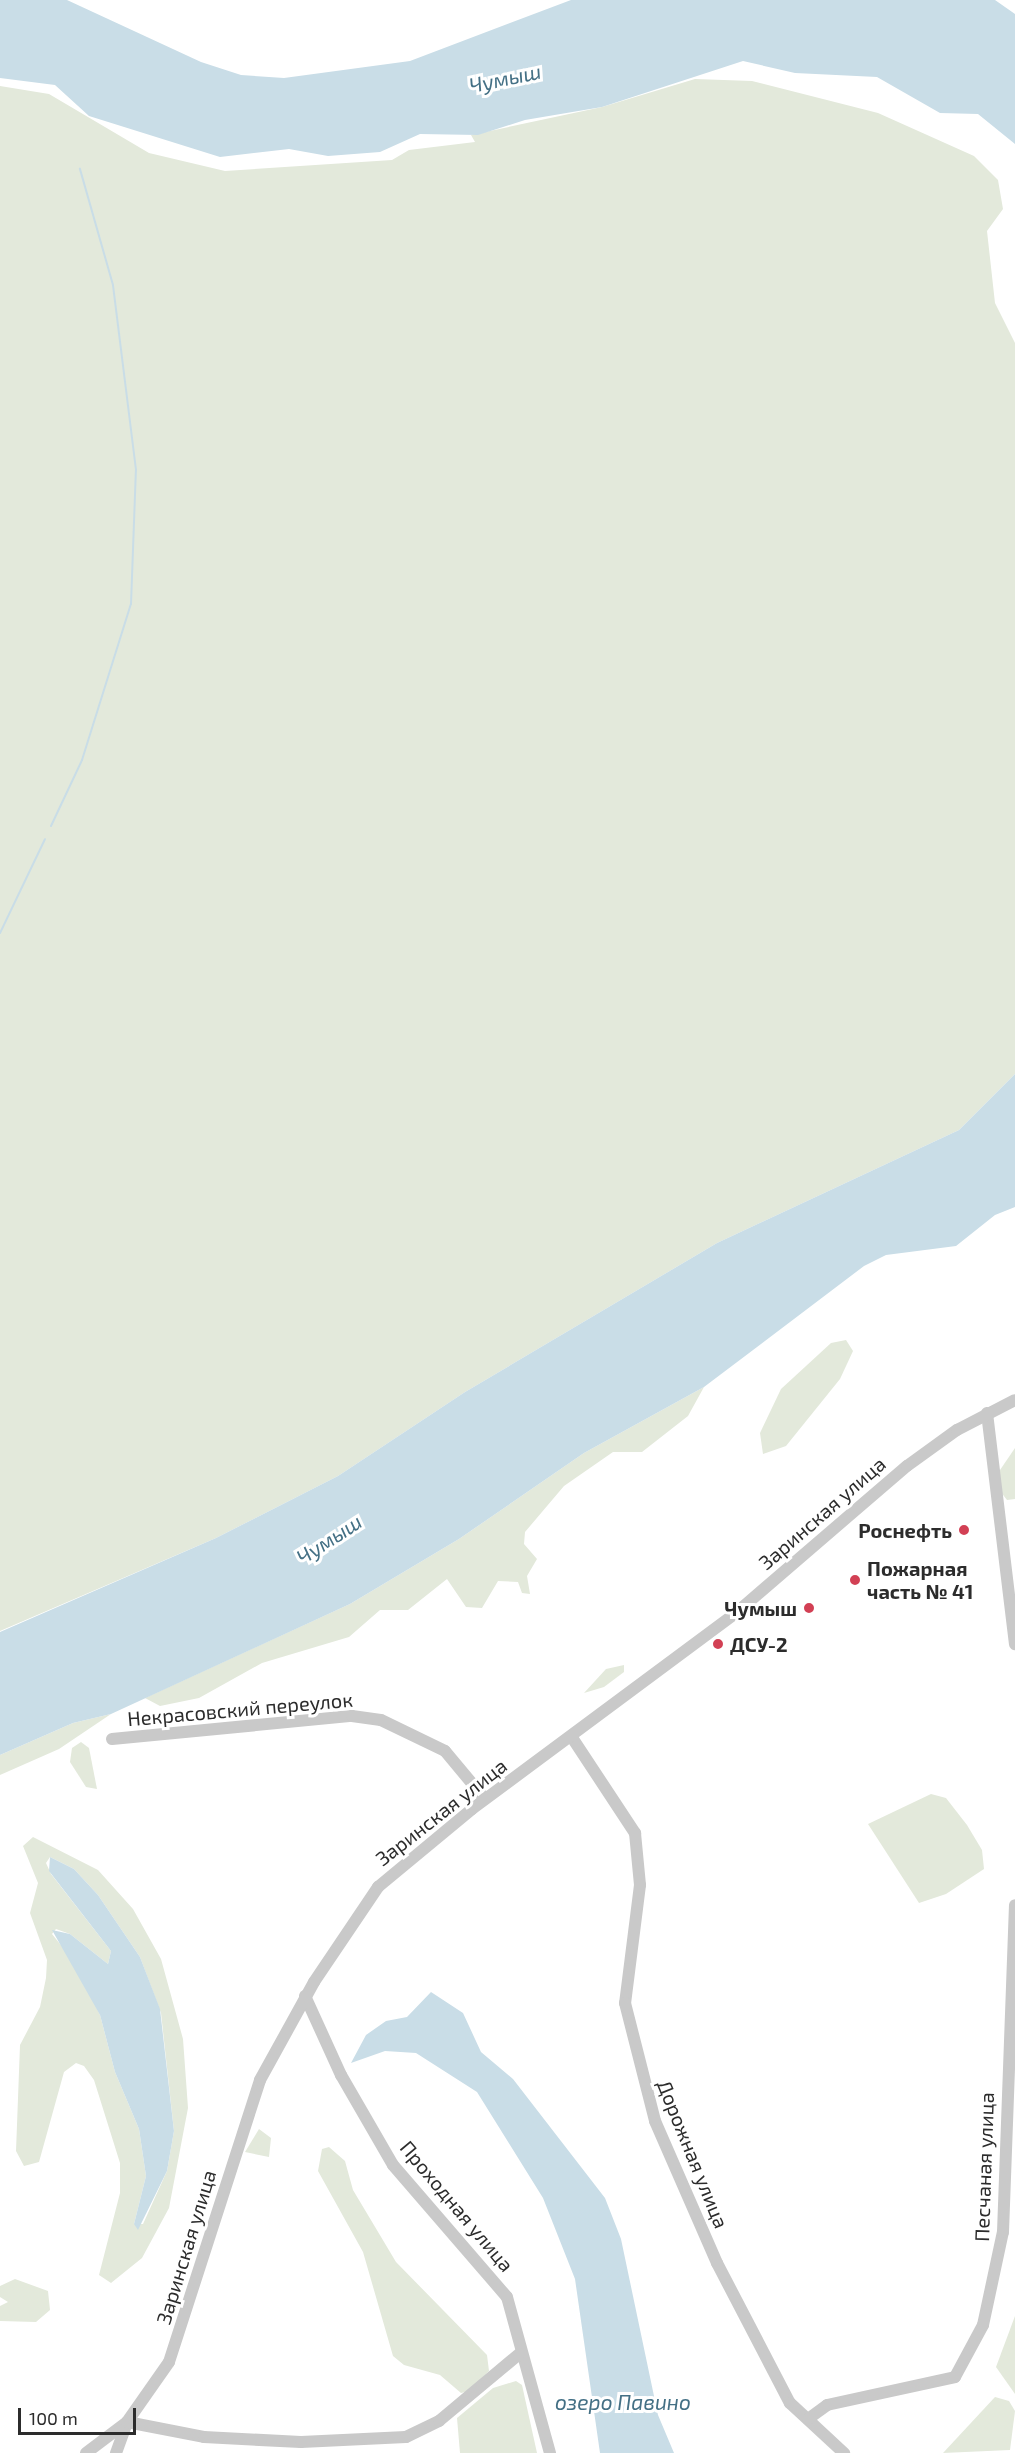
<!DOCTYPE html>
<meta charset="utf-8">
<style>
body{margin:0}
#map{position:relative;width:1015px;height:2453px;overflow:hidden;background:#fff;font-family:"Exo 2",sans-serif}
div>[style]{position:absolute}
.green>*{inset:0;background:#e3e9db}
.water>*{inset:0;background:#c9dde7}
.stream>*{height:2px;margin:-1px;padding:0 1px;transform-origin:1px;border-radius:1px;background:#c9dde7}
.minor>*{height:12px;margin:-6px;padding:0 6px;transform-origin:6px;border-radius:6px;background:#c9c9c9}
.dots>*{width:16px;height:16px;translate:-50% -50%;box-sizing:border-box;border:3px solid #fff;border-radius:50%}
span{translate:-50% -50%;white-space:nowrap;text-align:center;line-height:1.15;-webkit-text-stroke:6px #fff;paint-order:stroke}
.street-label{font-size:20px;color:#2c2c2c}
.poi-label{font-size:20px;color:#2c2c2c;font-weight:700}
.right{translate:-100% -50%;text-align:right}
.left{translate:0 -50%;text-align:left}
.water-label{font-size:21px;color:#447085;font-style:italic}
.scale{position:absolute;left:18px;top:2408px;width:118px;height:27px;box-sizing:border-box;border:3px solid #2c2c2c;border-top:0;padding-left:8px;font-size:18px;line-height:21px;white-space:nowrap;color:#2c2c2c;-webkit-text-stroke:4px #fff;paint-order:stroke}
</style>
<div id="map">
<div class="green">
<i style="clip-path:polygon(695px 79px,752px 81px,878px 113px,974px 156px,998px 180px,1003px 209px,987px 231px,995px 303px,1015px 343px,1015px 1074px,959px 1130px,717px 1243px,465px 1392px,338px 1476px,216px 1538px,0 1631px,0 86px,49px 94px,149px 153px,225px 171px,392px 160px,409px 150px,475px 142px,471px 135px,602px 107px)"></i>
<i style="clip-path:polygon(846px 1340px,853px 1351px,840px 1379px,786px 1446px,763px 1454px,760px 1433px,781px 1389px,831px 1343px)"></i>
<i style="clip-path:polygon(704px 1387px,688px 1416px,642px 1452px,613px 1452px,564px 1486px,525px 1532px,524px 1544px,537px 1559px,527px 1576px,530px 1594px,522px 1593px,518px 1582px,498px 1581px,482px 1608px,466px 1607px,447px 1579px,408px 1610px,380px 1610px,349px 1637px,262px 1663px,199px 1698px,160px 1706px,145px 1698px,350px 1604px,459px 1539px,584px 1453px)"></i>
<i style="clip-path:polygon(1015px 1448px,1015px 1499px,1007px 1500px,1000px 1491px,1000px 1470px)"></i>
<i style="clip-path:polygon(624px 1665px,624px 1672px,604px 1687px,584px 1693px,606px 1669px)"></i>
<i style="clip-path:polygon(111px 1714px,59px 1749px,0 1775px,0 1755px,73px 1723px)"></i>
<i style="clip-path:polygon(81px 1742px,89px 1748px,97px 1789px,86px 1787px,70px 1762px,72px 1748px)"></i>
<i style="clip-path:polygon(931px 1794px,946px 1798px,967px 1825px,982px 1850px,984px 1869px,946px 1894px,919px 1903px,868px 1824px)"></i>
<i style="clip-path:polygon(evenodd,33px 1837px,98px 1870px,133px 1909px,161px 1959px,183px 2039px,188px 2108px,169px 2208px,142px 2258px,111px 2283px,99px 2275px,120px 2193px,120px 2163px,94px 2080px,84px 2066px,76px 2063px,64px 2072px,39px 2162px,24px 2166px,16px 2151px,20px 2045px,40px 2007px,46px 1978px,47px 1960px,30px 1913px,38px 1883px,23px 1846px,33px 1837px,50px 1857px,74px 1869px,98px 1895px,140px 1957px,161px 2013px,174px 2131px,167px 2171px,143px 2224px,134px 2224px,146px 2176px,139px 2129px,115px 2072px,100px 2015px,76px 1964px,52px 1934px,56px 1929px,70px 1934px,108px 1964px,111px 1951px,51px 1874px,46px 1863px,50px 1857px)"></i>
<i style="clip-path:polygon(259px 2129px,271px 2138px,269px 2157px,245px 2152px)"></i>
<i style="clip-path:polygon(329px 2147px,345px 2161px,353px 2190px,396px 2262px,487px 2355px,489px 2371px,469px 2391px,461px 2393px,440px 2375px,404px 2365px,393px 2356px,363px 2252px,318px 2171px,322px 2149px)"></i>
<i style="clip-path:polygon(15px 2279px,48px 2291px,50px 2310px,36px 2322px,0 2321px,0 2306px,8px 2302px,0 2297px,0 2286px)"></i>
<i style="clip-path:polygon(1015px 2316px,1015px 2394px,996px 2367px)"></i>
<i style="clip-path:polygon(516px 2381px,522px 2385px,537px 2453px,460px 2453px,457px 2418px,493px 2388px)"></i>
<i style="clip-path:polygon(995px 2397px,1009px 2401px,1015px 2411px,1010px 2450px,943px 2453px)"></i>
</div>
<div class="water">
<i style="clip-path:polygon(0 0,67px 0,201px 62px,241px 75px,284px 78px,410px 61px,571px 0,995px 0,1015px 14px,1015px 144px,978px 114px,940px 113px,877px 77px,795px 73px,743px 61px,602px 107px,525px 120px,478px 135px,420px 134px,380px 152px,328px 156px,289px 149px,220px 157px,89px 116px,55px 85px,0 78px)"></i>
<i style="clip-path:polygon(1015px 1074px,1015px 1207px,995px 1215px,956px 1246px,886px 1255px,864px 1266px,704px 1387px,584px 1453px,459px 1539px,350px 1604px,111px 1714px,73px 1723px,0 1755px,0 1632px,216px 1538px,338px 1476px,465px 1392px,717px 1243px,959px 1130px)"></i>
<i style="clip-path:polygon(50px 1857px,74px 1869px,98px 1895px,140px 1957px,160px 2009px,174px 2131px,167px 2171px,138px 2230px,134px 2224px,146px 2176px,139px 2129px,115px 2072px,100px 2015px,52px 1930px,70px 1934px,108px 1964px,111px 1951px,49px 1871px)"></i>
<i style="clip-path:polygon(431px 1992px,463px 2013px,481px 2052px,513px 2079px,605px 2198px,621px 2239px,658px 2415px,674px 2453px,600px 2453px,575px 2279px,543px 2198px,477px 2092px,416px 2053px,385px 2051px,351px 2063px,366px 2035px,386px 2021px,407px 2017px)"></i>
</div>
<div class="stream">
<i style="left:51px;top:826px;width:73px;rotate:-64.8deg"></i>
<i style="left:82px;top:760px;width:164px;rotate:-72.6deg"></i>
<i style="left:131px;top:604px;width:134px;rotate:-87.9deg"></i>
<i style="left:136px;top:470px;width:186px;rotate:-97.1deg"></i>
<i style="left:113px;top:285px;width:121px;rotate:-105.9deg"></i>
<i style="left:0;top:933px;width:104px;rotate:-64.4deg"></i>
</div>
<div class="minor">
<i style="left:987px;top:1413px;width:233px;rotate:83.1deg"></i>
<i style="left:112px;top:1739px;width:241px;rotate:-5.5deg"></i>
<i style="left:352px;top:1716px;width:29px;rotate:8deg"></i>
<i style="left:381px;top:1720px;width:71px;rotate:25.8deg"></i>
<i style="left:445px;top:1751px;width:62px;rotate:50.2deg"></i>
<i style="left:573px;top:1739px;width:113px;rotate:56.6deg"></i>
<i style="left:635px;top:1833px;width:52px;rotate:84.5deg"></i>
<i style="left:640px;top:1885px;width:119px;rotate:97.2deg"></i>
<i style="left:625px;top:2003px;width:122px;rotate:75.7deg"></i>
<i style="left:655px;top:2121px;width:155px;rotate:66.4deg"></i>
<i style="left:717px;top:2263px;width:158px;rotate:62.5deg"></i>
<i style="left:790px;top:2403px;width:74px;rotate:42.8deg"></i>
<i style="left:305px;top:1996px;width:87px;rotate:65.5deg"></i>
<i style="left:341px;top:2075px;width:104px;rotate:60deg"></i>
<i style="left:393px;top:2165px;width:174px;rotate:49.2deg"></i>
<i style="left:507px;top:2297px;width:162px;rotate:74.6deg"></i>
<i style="left:808px;top:2419px;width:24px;rotate:-36deg"></i>
<i style="left:827px;top:2405px;width:131px;rotate:-12.3deg"></i>
<i style="left:955px;top:2377px;width:59px;rotate:-61.7deg"></i>
<i style="left:983px;top:2325px;width:95px;rotate:-77.9deg"></i>
<i style="left:1003px;top:2232px;width:327px;rotate:-87.9deg"></i>
<i style="left:86px;top:2453px;width:51px;rotate:-37.1deg"></i>
<i style="left:127px;top:2422px;width:73px;rotate:-55deg"></i>
<i style="left:169px;top:2362px;width:296px;rotate:-72.1deg"></i>
<i style="left:260px;top:2080px;width:112px;rotate:-61.1deg"></i>
<i style="left:314px;top:1982px;width:115px;rotate:-56deg"></i>
<i style="left:378px;top:1887px;width:122px;rotate:-39.7deg"></i>
<i style="left:472px;top:1809px;width:330px;rotate:-36.6deg"></i>
<i style="left:737px;top:1612px;width:224px;rotate:-40.7deg"></i>
<i style="left:907px;top:1466px;width:62px;rotate:-35.8deg"></i>
<i style="left:957px;top:1430px;width:65px;rotate:-27.3deg"></i>
<i style="left:116px;top:2453px;width:33px;rotate:-70deg"></i>
<i style="left:127px;top:2422px;width:78px;rotate:11deg"></i>
<i style="left:204px;top:2437px;width:97px;rotate:3deg"></i>
<i style="left:301px;top:2442px;width:105px;rotate:-2.7deg"></i>
<i style="left:406px;top:2437px;width:37px;rotate:-26deg"></i>
<i style="left:439px;top:2421px;width:104px;rotate:-39.9deg"></i>
</div>
<div class="dots">
<i style="left:964px;top:1530px;background:#d24054"></i>
<i style="left:855px;top:1580px;background:#d24054"></i>
<i style="left:809px;top:1608px;background:#d24054"></i>
<i style="left:718px;top:1644px;background:#d24054"></i>
</div>
<div class="street-label">
<span style="left:822px;top:1513px;rotate:-41deg">Заринская улица</span>
<span style="left:240px;top:1709px;rotate:-5deg">Некрасовский переулок</span>
<span style="left:441px;top:1812px;rotate:-38deg">Заринская улица</span>
<span style="left:693px;top:2154px;rotate:68deg">Дорожная улица</span>
<span style="left:984px;top:2167px;rotate:-88deg">Песчаная улица</span>
<span style="left:457px;top:2206px;rotate:50deg">Проходная улица</span>
<span style="left:186px;top:2247px;rotate:-73deg">Заринская улица</span>
</div>
<div class="poi-label">
<span class="right" style="left:952px;top:1530px">Роснефть</span>
<span class="left" style="left:867px;top:1580px">Пожарная<br>часть № 41</span>
<span class="right" style="left:797px;top:1608px">Чумыш</span>
<span class="left" style="left:730px;top:1644px">ДСУ-2</span>
</div>
<div class="water-label">
<span style="left:505px;top:78px;rotate:-12deg">Чумыш</span>
<span style="left:329px;top:1539px;rotate:-33deg">Чумыш</span>
<span style="left:623px;top:2402px">озеро Павино</span>
</div>
<div class="scale">100 m</div>
</div>
